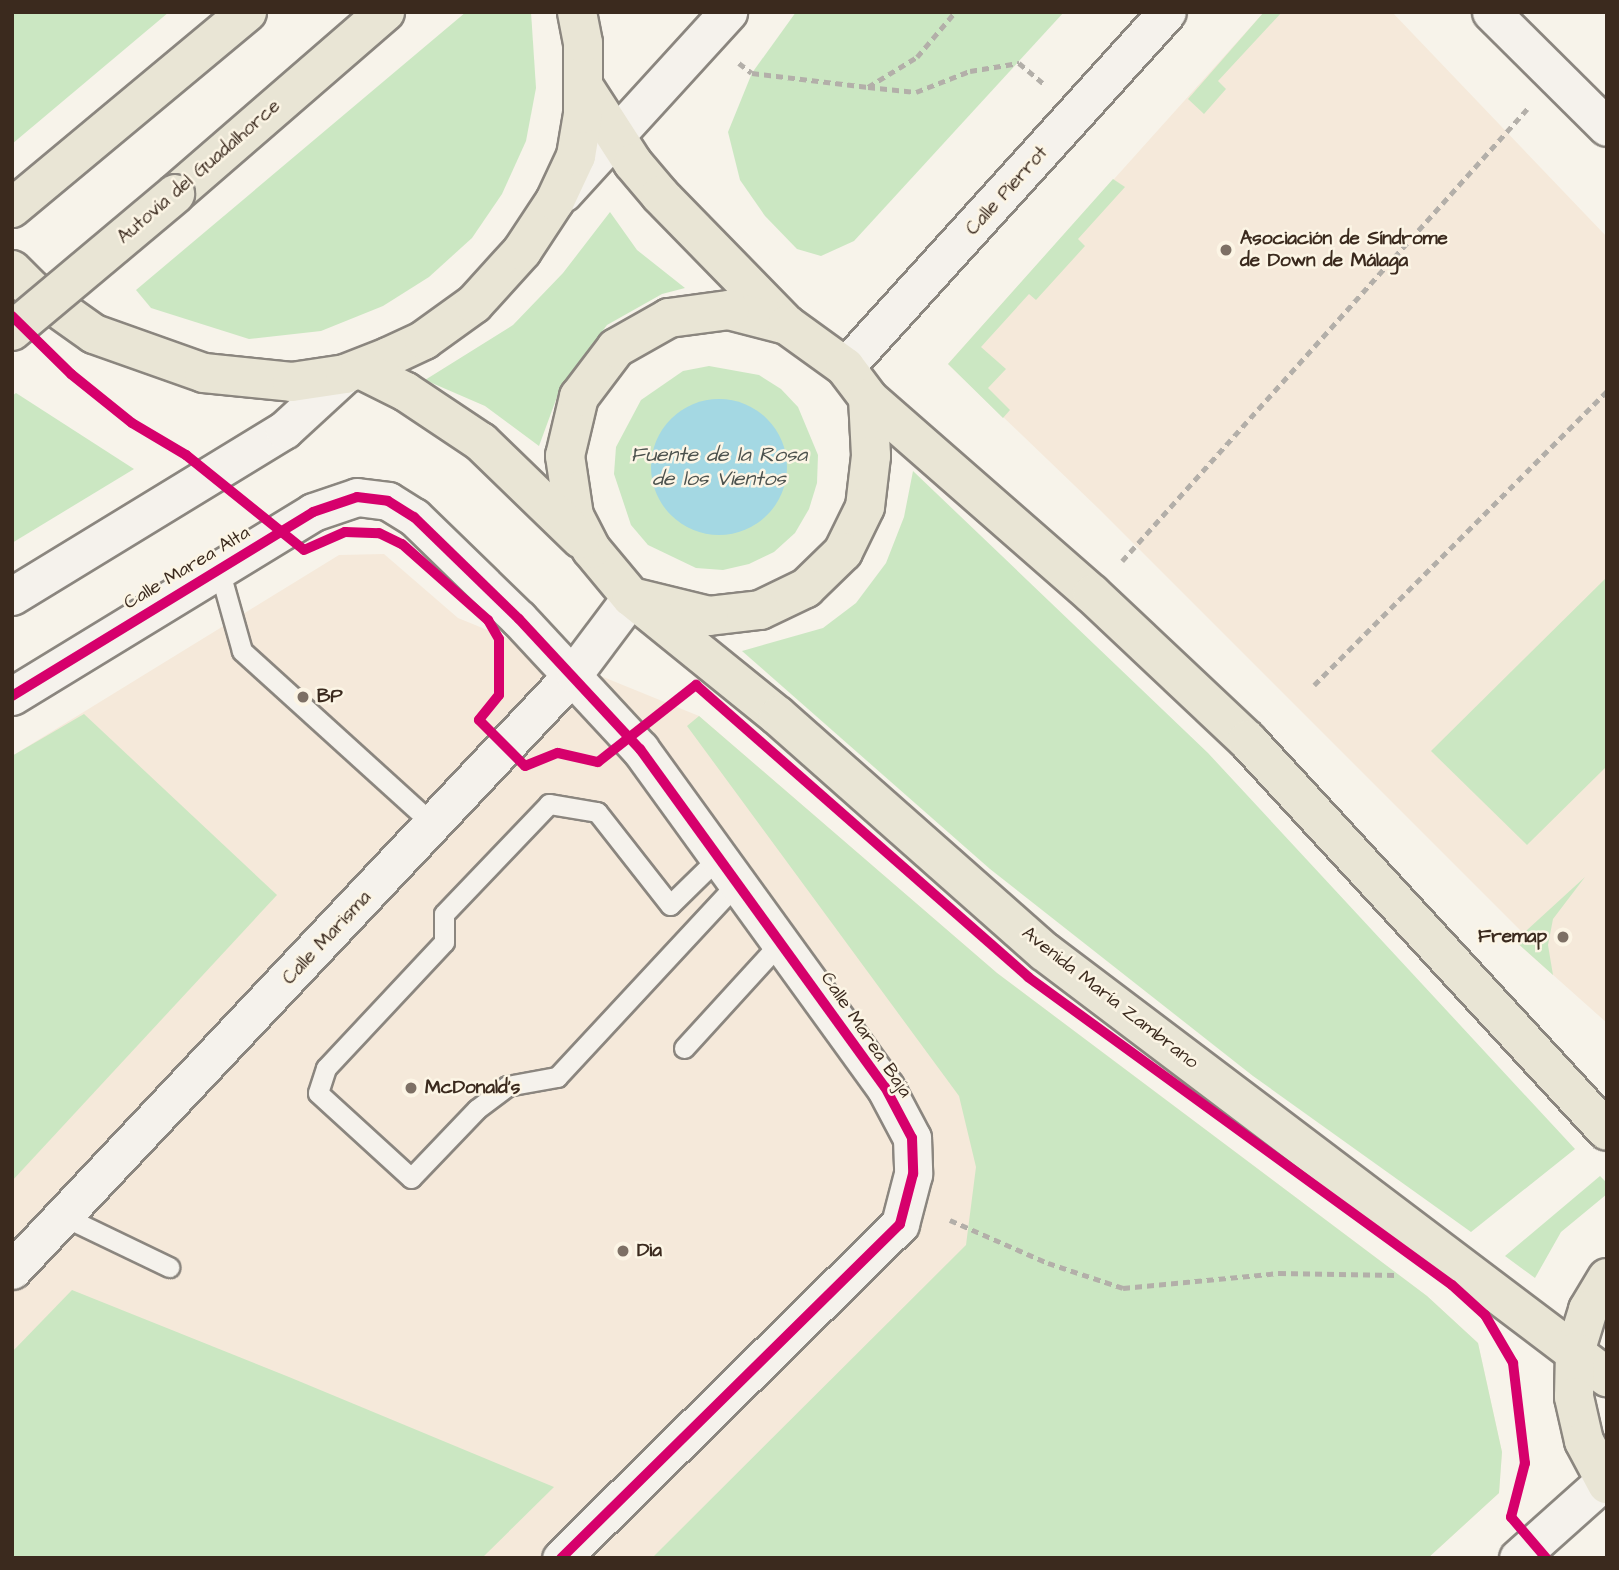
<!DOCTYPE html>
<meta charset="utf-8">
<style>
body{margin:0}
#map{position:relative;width:1619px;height:1570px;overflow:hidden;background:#f7f3ea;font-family:"Architects Daughter",sans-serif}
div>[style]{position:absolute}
.built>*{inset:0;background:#f5e9da}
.green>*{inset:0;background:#cbe7c2}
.water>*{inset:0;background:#a4d8e3}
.round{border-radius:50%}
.path>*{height:4.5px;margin-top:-2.25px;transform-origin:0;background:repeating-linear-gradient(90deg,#b3afa9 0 7px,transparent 0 12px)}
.roads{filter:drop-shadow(2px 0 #8b867f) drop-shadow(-2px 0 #8b867f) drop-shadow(0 2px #8b867f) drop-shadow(0 -2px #8b867f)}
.service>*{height:19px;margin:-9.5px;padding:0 9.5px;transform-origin:9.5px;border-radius:9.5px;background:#f5f2ec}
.minor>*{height:37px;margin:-18.5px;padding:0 18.5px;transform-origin:18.5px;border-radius:18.5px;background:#f5f2ec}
.primary>*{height:38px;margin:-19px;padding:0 19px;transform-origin:19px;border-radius:19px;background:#e9e5d5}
.motorway>*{height:38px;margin:-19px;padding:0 19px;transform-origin:19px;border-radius:19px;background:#e9e5d5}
.bridges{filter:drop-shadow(2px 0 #8b867f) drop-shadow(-2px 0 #8b867f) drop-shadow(0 2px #8b867f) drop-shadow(0 -2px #8b867f)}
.motorway-bridge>*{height:38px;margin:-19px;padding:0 19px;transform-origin:19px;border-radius:19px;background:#e9e5d5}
.cycleway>*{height:10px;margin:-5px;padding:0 5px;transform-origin:5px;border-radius:5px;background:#d6006c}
.dots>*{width:19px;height:19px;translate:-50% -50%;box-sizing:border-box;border:4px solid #fcf5e5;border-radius:50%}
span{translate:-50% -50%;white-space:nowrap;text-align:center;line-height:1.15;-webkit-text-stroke:5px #fcf5e5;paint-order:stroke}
.street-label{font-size:19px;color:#3b2a1e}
.poi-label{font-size:19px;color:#3b2a1e;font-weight:700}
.left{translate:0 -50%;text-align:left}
.right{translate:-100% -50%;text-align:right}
.water-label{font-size:21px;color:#4c524e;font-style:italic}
.frame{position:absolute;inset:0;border:14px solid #3b2a1e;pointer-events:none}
</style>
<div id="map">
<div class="built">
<i style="clip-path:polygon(1264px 12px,1392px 12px,1607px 237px,1607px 1023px,1515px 941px,1523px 933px,1099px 509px,948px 364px)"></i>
<i style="clip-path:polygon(384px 554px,458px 618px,699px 716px,997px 973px,1427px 1296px,1478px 1343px,1502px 1452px,1499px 1493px,1428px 1558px,12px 1558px,12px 756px,339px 555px)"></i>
</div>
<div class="green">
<i style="clip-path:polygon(12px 12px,169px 12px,12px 144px)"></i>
<i style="clip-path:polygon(466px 12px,531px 12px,536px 88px,526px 141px,502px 194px,472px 238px,429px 277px,383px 306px,321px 331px,249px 339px,151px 308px,136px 290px)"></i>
<i style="clip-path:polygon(796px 12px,1064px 12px,854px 241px,821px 256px,797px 249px,765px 216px,740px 180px,728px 132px,752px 73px)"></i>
<i style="clip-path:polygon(1264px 12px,1282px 12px,1218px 81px,1226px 89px,1204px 114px,1188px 99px)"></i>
<i style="clip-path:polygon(1113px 179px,1125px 187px,1078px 239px,1085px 246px,1036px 300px,1029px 294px,981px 347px,1006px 369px,988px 388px,1010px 410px,1003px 418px,948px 364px)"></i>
<i style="clip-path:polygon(610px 212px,637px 250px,685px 288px,662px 294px,607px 325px,561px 386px,539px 446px,485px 406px,425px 380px,513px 325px,563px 273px)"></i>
<i style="clip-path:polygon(709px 366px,759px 375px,781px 389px,798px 407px,818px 455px,817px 483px,809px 509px,795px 533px,774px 552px,749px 564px,723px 570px,696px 568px,648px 545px,631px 525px,614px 474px,616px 447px,641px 400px,683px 371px)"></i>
<i style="clip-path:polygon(16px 393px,134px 469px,12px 543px,12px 396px)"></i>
<i style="clip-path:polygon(913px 471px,1208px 753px,1575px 1149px,1471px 1232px,1253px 1076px,990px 869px,742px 651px,823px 628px,856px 603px,886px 563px,904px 517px)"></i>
<i style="clip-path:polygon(1607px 577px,1607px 766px,1527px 845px,1431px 751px)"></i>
<i style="clip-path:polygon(84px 714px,277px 895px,12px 1181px,12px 756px)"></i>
<i style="clip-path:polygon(699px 716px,997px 973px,1427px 1296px,1478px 1343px,1502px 1452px,1499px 1493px,1428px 1558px,652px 1558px,966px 1245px,976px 1167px,959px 1096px,687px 726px)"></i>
<i style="clip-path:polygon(1585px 877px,1553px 919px,1548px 945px,1553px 975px,1515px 941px)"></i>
<i style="clip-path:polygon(1600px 1176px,1607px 1183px,1607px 1194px,1561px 1232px,1535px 1278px,1505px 1256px)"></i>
<i style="clip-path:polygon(72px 1290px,289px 1377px,554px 1487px,482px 1558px,12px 1558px,12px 1352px)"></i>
</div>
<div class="water">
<i class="round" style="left:651px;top:399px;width:136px;height:136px"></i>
</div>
<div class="path">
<i style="left:739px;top:63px;width:16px;rotate:38deg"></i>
<i style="left:752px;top:73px;width:117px;rotate:6.9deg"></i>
<i style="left:868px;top:87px;width:57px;rotate:-31.5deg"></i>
<i style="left:917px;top:57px;width:59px;rotate:-49.8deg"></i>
<i style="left:868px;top:87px;width:48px;rotate:5.9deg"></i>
<i style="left:916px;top:92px;width:58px;rotate:-21.3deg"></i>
<i style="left:970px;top:71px;width:50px;rotate:-9.3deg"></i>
<i style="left:1019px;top:63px;width:33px;rotate:40deg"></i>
<i style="left:1122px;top:561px;width:607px;rotate:-48.14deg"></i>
<i style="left:1314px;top:685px;width:415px;rotate:-45.1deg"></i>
<i style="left:950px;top:1220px;width:107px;rotate:23.7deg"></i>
<i style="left:1048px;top:1263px;width:79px;rotate:18.4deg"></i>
<i style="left:1123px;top:1288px;width:157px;rotate:-5.5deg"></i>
<i style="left:1279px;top:1273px;width:118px;rotate:1deg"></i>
</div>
<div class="roads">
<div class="service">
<i style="left:219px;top:569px;width:85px;rotate:74.3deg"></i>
<i style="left:242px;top:651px;width:258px;rotate:42.2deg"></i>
<i style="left:718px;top:858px;width:67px;rotate:135.6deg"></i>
<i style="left:670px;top:905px;width:118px;rotate:-128.1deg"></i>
<i style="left:597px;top:812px;width:49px;rotate:-170.5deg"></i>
<i style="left:549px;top:804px;width:152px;rotate:133.7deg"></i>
<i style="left:444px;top:914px;width:28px;rotate:90deg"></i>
<i style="left:444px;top:942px;width:173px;rotate:133.1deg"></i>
<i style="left:326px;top:1068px;width:26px;rotate:108deg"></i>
<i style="left:318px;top:1093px;width:126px;rotate:42.4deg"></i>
<i style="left:411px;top:1178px;width:95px;rotate:-46.3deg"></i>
<i style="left:477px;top:1109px;width:38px;rotate:-37deg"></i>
<i style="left:507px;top:1086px;width:51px;rotate:-10.2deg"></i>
<i style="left:557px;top:1077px;width:265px;rotate:-47.1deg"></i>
<i style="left:684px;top:1048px;width:142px;rotate:-47.6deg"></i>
<i style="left:63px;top:1216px;width:118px;rotate:25.7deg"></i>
</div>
<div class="minor">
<i style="left:1491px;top:12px;width:163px;rotate:44.8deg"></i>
<i style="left:563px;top:193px;width:245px;rotate:-47.6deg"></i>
<i style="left:845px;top:367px;width:479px;rotate:-47.8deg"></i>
<i style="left:12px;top:596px;width:319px;rotate:-31.4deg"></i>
<i style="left:284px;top:430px;width:83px;rotate:-42.6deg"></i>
<i style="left:12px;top:696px;width:353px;rotate:-31.4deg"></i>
<i style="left:313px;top:512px;width:46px;rotate:-18.8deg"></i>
<i style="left:357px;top:497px;width:31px;rotate:7deg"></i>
<i style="left:388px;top:501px;width:31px;rotate:32deg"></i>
<i style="left:414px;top:517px;width:146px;rotate:44.2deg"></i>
<i style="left:519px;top:619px;width:178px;rotate:47.1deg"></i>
<i style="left:640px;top:749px;width:417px;rotate:54.1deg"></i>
<i style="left:885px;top:1087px;width:58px;rotate:62.1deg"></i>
<i style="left:912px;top:1138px;width:36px;rotate:88deg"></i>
<i style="left:913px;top:1174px;width:52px;rotate:104.6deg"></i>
<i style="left:900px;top:1224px;width:476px;rotate:135.4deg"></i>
<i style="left:12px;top:1270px;width:820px;rotate:-46.73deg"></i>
<i style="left:574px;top:673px;width:95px;rotate:-53.1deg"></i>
<i style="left:1518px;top:1558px;width:115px;rotate:-41.8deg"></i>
</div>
<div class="primary">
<i style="left:584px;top:87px;width:90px;rotate:57.2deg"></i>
<i style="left:633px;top:163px;width:42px;rotate:49.8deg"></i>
<i style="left:660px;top:195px;width:180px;rotate:45.7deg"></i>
<i style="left:12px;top:270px;width:28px;rotate:45deg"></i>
<i style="left:32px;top:290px;width:76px;rotate:35.4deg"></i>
<i style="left:94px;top:334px;width:117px;rotate:19.5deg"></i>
<i style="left:204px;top:373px;width:88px;rotate:5.8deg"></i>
<i style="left:292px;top:382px;width:54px;rotate:-8.6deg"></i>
<i style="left:345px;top:374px;width:46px;rotate:-21.6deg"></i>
<i style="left:388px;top:357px;width:40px;rotate:-25deg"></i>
<i style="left:424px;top:340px;width:62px;rotate:-35.8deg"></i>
<i style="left:474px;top:304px;width:72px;rotate:-47.8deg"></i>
<i style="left:522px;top:251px;width:60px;rotate:-56.6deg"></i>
<i style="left:555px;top:201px;width:50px;rotate:-65deg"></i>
<i style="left:576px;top:156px;width:43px;rotate:-80.5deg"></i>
<i style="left:583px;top:114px;width:71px;rotate:-90deg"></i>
<i style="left:583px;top:43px;width:32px;rotate:-101deg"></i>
<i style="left:729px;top:310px;width:60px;rotate:14.5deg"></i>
<i style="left:787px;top:325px;width:72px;rotate:35.9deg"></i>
<i style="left:845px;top:367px;width:39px;rotate:53deg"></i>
<i style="left:868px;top:398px;width:58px;rotate:87deg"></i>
<i style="left:871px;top:456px;width:51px;rotate:96.7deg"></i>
<i style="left:865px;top:507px;width:50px;rotate:116.1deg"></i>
<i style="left:843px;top:552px;width:52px;rotate:135.8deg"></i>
<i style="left:806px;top:588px;width:51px;rotate:154.4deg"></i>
<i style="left:760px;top:610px;width:51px;rotate:173.3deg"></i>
<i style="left:709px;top:616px;width:80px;rotate:-166.3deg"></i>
<i style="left:631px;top:597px;width:62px;rotate:-129.8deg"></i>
<i style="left:591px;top:549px;width:37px;rotate:-117deg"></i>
<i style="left:574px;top:516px;width:61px;rotate:-98.5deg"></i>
<i style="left:565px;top:456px;width:61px;rotate:-76.7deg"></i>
<i style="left:579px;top:397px;width:61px;rotate:-52.9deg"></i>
<i style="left:616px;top:348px;width:61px;rotate:-29.5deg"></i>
<i style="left:669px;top:318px;width:61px;rotate:-7.6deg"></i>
<i style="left:360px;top:369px;width:51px;rotate:26.6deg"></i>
<i style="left:406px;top:392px;width:90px;rotate:33.7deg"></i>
<i style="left:481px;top:442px;width:139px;rotate:44.1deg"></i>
<i style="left:868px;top:398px;width:298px;rotate:41.2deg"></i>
<i style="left:1092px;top:594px;width:213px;rotate:43.3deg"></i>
<i style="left:1247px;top:740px;width:531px;rotate:47.36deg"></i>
<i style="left:631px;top:597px;width:189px;rotate:39deg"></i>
<i style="left:778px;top:716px;width:356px;rotate:41.5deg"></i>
<i style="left:1045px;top:952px;width:705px;rotate:37.1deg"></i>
<i style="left:1607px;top:1278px;width:37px;rotate:121deg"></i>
<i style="left:1588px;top:1310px;width:44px;rotate:107.2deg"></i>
<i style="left:1575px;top:1352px;width:45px;rotate:91.3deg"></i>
<i style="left:1574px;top:1397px;width:45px;rotate:77.2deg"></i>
<i style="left:1584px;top:1441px;width:49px;rotate:61.9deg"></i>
</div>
<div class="motorway">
<i style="left:175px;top:194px;width:278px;rotate:-40.9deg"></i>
<i style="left:12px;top:208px;width:306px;rotate:-39.8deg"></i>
</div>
</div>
<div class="bridges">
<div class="motorway-bridge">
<i style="left:12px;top:331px;width:213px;rotate:-40deg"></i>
</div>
</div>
<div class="cycleway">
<i style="left:12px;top:316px;width:83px;rotate:44.5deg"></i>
<i style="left:71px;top:374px;width:78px;rotate:38.8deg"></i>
<i style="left:132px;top:423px;width:63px;rotate:30.7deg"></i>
<i style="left:186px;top:455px;width:151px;rotate:38.8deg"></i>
<i style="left:304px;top:550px;width:45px;rotate:-23.7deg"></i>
<i style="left:345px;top:532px;width:34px;rotate:2deg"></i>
<i style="left:379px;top:533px;width:25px;rotate:26deg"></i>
<i style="left:402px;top:544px;width:115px;rotate:41.5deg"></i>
<i style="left:488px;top:620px;width:22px;rotate:60deg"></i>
<i style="left:499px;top:639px;width:56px;rotate:90deg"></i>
<i style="left:499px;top:695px;width:32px;rotate:129deg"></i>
<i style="left:479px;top:720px;width:65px;rotate:45deg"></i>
<i style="left:525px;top:766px;width:35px;rotate:-22deg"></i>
<i style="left:558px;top:753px;width:41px;rotate:12.7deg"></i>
<i style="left:598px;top:762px;width:125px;rotate:-38.2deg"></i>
<i style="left:696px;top:685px;width:442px;rotate:41.3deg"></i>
<i style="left:1028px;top:977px;width:524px;rotate:36deg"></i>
<i style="left:1452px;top:1285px;width:45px;rotate:42.3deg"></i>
<i style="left:1485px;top:1315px;width:56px;rotate:59.7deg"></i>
<i style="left:1513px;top:1363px;width:101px;rotate:83.2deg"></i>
<i style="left:1525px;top:1463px;width:56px;rotate:104.5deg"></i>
<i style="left:1511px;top:1517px;width:54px;rotate:49.5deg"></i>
<i style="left:12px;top:696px;width:353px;rotate:-31.4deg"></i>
<i style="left:313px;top:512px;width:46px;rotate:-18.8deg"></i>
<i style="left:357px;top:497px;width:31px;rotate:7deg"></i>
<i style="left:388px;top:501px;width:31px;rotate:32deg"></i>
<i style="left:414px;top:517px;width:146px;rotate:44.2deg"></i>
<i style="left:519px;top:619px;width:178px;rotate:47.1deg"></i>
<i style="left:640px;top:749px;width:417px;rotate:54.1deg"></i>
<i style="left:885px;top:1087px;width:58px;rotate:62.1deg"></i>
<i style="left:912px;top:1138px;width:36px;rotate:88deg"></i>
<i style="left:913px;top:1174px;width:52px;rotate:104.6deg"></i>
<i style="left:900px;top:1224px;width:476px;rotate:135.4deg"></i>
</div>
<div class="dots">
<i style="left:1226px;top:250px;background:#7d7065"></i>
<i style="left:303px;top:697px;background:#7d7065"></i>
<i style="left:1563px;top:937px;background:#7d7065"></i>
<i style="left:411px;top:1088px;background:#7d7065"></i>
<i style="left:623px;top:1251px;background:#7d7065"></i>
</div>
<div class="street-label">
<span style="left:199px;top:172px;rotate:-41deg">Autovía del Guadalhorce</span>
<span style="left:1007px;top:191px;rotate:-48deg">Calle Pierrot</span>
<span style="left:187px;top:568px;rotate:-31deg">Calle Marea Alta</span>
<span style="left:327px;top:938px;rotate:-47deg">Calle Marisma</span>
<span style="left:1110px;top:998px;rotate:38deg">Avenida María Zambrano</span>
<span style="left:866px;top:1035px;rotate:56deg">Calle Marea Baja</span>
</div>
<div class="poi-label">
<span class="left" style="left:1240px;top:250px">Asociación de Síndrome<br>de Down de Málaga</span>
<span class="left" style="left:317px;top:697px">BP</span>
<span class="right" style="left:1547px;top:937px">Fremap</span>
<span class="left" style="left:425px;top:1088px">McDonald's</span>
<span class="left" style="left:637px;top:1251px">Dia</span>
</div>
<div class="water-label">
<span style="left:719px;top:467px">Fuente de la Rosa<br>de los Vientos</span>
</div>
<div class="frame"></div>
</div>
